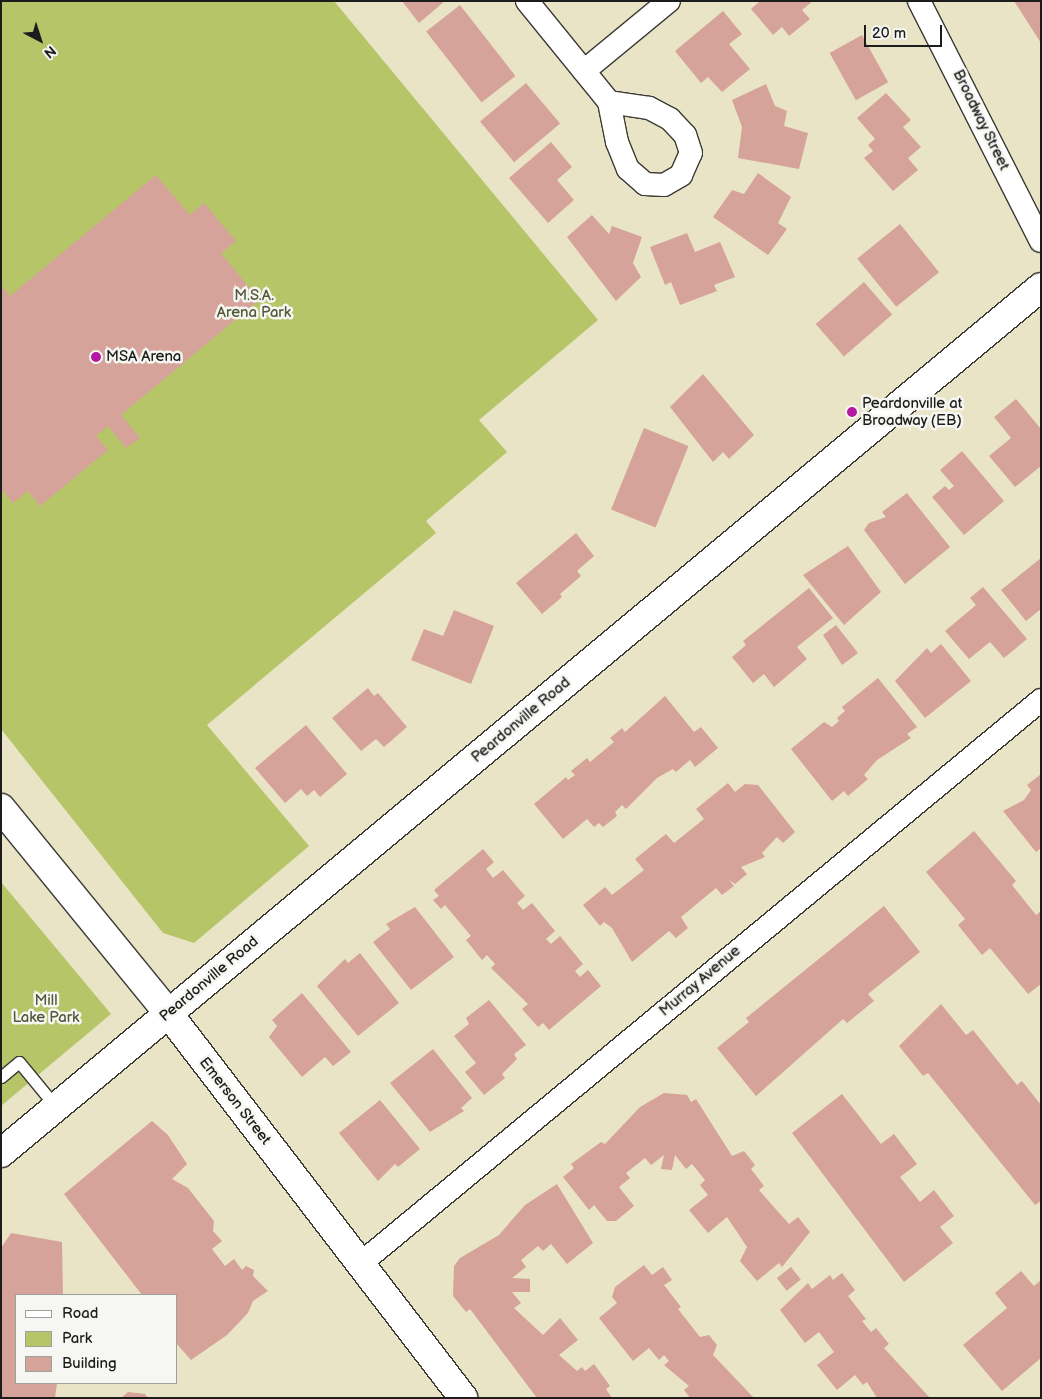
<!DOCTYPE html>
<style>
body{margin:0}
#map{position:relative;width:1042px;height:1399px;overflow:hidden;background:#e9e4c5;font-family:"Balsamiq Sans",sans-serif}
div>[style]{position:absolute}
.green>*{inset:0;background:#b5c568}
.building>*{inset:0;background:#d6a39a;transform-origin:0 0}
.roads{filter:drop-shadow(1px 0 #3b3a35) drop-shadow(-1px 0 #3b3a35) drop-shadow(0 1px #3b3a35) drop-shadow(0 -1px #3b3a35)}
.lane>*{height:11px;margin:-5.5px;padding:0 5.5px;transform-origin:5.5px;border-radius:5.5px;background:#fff}
.street>*{height:22px;margin:-11px;padding:0 11px;transform-origin:11px;border-radius:11px;background:#fff}
.secondary>*{height:28px;margin:-14px;padding:0 14px;transform-origin:14px;border-radius:14px;background:#fff}
.dots>*{width:14px;height:14px;translate:-50% -50%;box-sizing:border-box;border:2px solid #f6f6f2;border-radius:50%}
span{translate:-50% -50%;white-space:nowrap;text-align:center;line-height:1.15;-webkit-text-stroke:5px #f6f6f2;paint-order:stroke}
.street-label{font-size:15px;color:#1c1c1c}
.park-label{font-size:15px;color:#525737}
.poi-label{font-size:15px;color:#1c1c1c}
.left{translate:0 -50%;text-align:left}
.frame{position:absolute;inset:0;border:2px solid #1c1c1c;pointer-events:none}
.legend{position:absolute;left:15px;top:1294px;width:162px;height:90px;box-sizing:border-box;background:#f6f6f2;border:1px solid #9f9f9c;margin:0;padding:6px 9px;list-style:none;font-size:15px;color:#1c1c1c}
.legend li{display:flex;align-items:center;gap:10px;height:25px}
.legend b{width:25px;border:1px solid #9f9f9c}
.north{position:absolute;left:15px;top:15px;width:50px;height:50px;-webkit-text-stroke:4px #f6f6f2;paint-order:stroke;rotate:140deg;font-size:14px;font-weight:700;line-height:20px;text-align:center;color:#1c1c1c}
.north::after{content:'';display:block;margin:auto;width:18px;height:22px;background:#1c1c1c;clip-path:polygon(50% 0,100% 100%,50% 72%,0 100%)}
.scale{position:absolute;left:864px;top:25px;width:78px;height:22px;box-sizing:border-box;border:2px solid #1c1c1c;border-top:0;padding-left:6px;font-size:15px;line-height:18px;white-space:nowrap;color:#1c1c1c;-webkit-text-stroke:4px #f6f6f2;paint-order:stroke}
</style>
<div id="map">
<div class="green">
<i style="clip-path:polygon(1px 1px,334px 1px,598px 320px,479px 420px,507px 452px,426px 521px,436px 533px,207px 725px,309px 846px,194px 943px,163px 933px,1px 729px)"></i>
<i style="clip-path:polygon(1px 882px,111px 1014px,1px 1106px)"></i>
</div>
<div class="building">
<i style="clip-path:polygon(402px 1px,445px 1px,419px 23px)"></i>
<i style="clip-path:polygon(760px 1px,813px 1px,802px 10px,810px 19px,789px 36px,782px 27px,773px 35px,751px 9px)"></i>
<i style="clip-path:polygon(1014px 1px,1041px 1px,1041px 43px)"></i>
<i style="left:460px;top:5px;width:90px;height:43px;rotate:52deg"></i>
<i style="clip-path:polygon(723px 11px,742px 34px,729px 44px,750px 69px,722px 92px,708px 77px,701px 83px,675px 51px)"></i>
<i style="left:862px;top:35px;width:54px;height:37px;rotate:61deg"></i>
<i style="left:526px;top:83px;width:53px;height:60px;rotate:50deg"></i>
<i style="clip-path:polygon(766px 84px,775px 106px,787px 111px,784px 126px,808px 133px,799px 169px,738px 158px,742px 127px,732px 100px)"></i>
<i style="clip-path:polygon(886px 93px,911px 120px,903px 127px,921px 147px,908px 158px,918px 170px,893px 191px,864px 158px,873px 151px,868px 145px,875px 139px,857px 118px)"></i>
<i style="clip-path:polygon(551px 142px,572px 167px,557px 180px,574px 200px,548px 223px,509px 178px)"></i>
<i style="clip-path:polygon(758px 173px,791px 197px,778px 223px,787px 229px,768px 255px,713px 217px,732px 190px,744px 194px)"></i>
<i style="clip-path:polygon(156px 175px,190px 215px,204px 203px,236px 241px,221px 253px,259px 300px,121px 415px,140px 438px,126px 448px,108px 426px,96px 436px,108px 450px,40px 506px,28px 491px,13px 503px,1px 489px,1px 285px,10px 296px)"></i>
<i style="clip-path:polygon(592px 215px,609px 234px,612px 226px,642px 237px,633px 263px,641px 277px,616px 301px,567px 237px)"></i>
<i style="left:900px;top:224px;width:62px;height:55px;rotate:51deg"></i>
<i style="clip-path:polygon(687px 233px,695px 252px,720px 242px,735px 277px,714px 285px,717px 291px,680px 305px,671px 282px,665px 285px,650px 247px)"></i>
<i style="left:864px;top:282px;width:43px;height:64px;rotate:49deg"></i>
<i style="clip-path:polygon(703px 374px,754px 435px,729px 459px,723px 452px,713px 462px,670px 407px)"></i>
<i style="clip-path:polygon(1016px 399px,1041px 429px,1041px 466px,1015px 487px,989px 456px,1011px 438px,994px 417px)"></i>
<i style="left:644px;top:428px;width:48px;height:88px;rotate:22deg"></i>
<i style="clip-path:polygon(962px 451px,1004px 501px,964px 535px,932px 497px,945px 486px,949px 490px,954px 486px,940px 470px)"></i>
<i style="clip-path:polygon(907px 493px,950px 547px,905px 584px,864px 530px,869px 523px,886px 517px,882px 512px)"></i>
<i style="clip-path:polygon(576px 533px,594px 556px,577px 571px,581px 576px,560px 594px,562px 597px,542px 614px,516px 583px)"></i>
<i style="clip-path:polygon(848px 546px,881px 592px,844px 625px,803px 575px)"></i>
<i style="clip-path:polygon(1041px 558px,1041px 609px,1026px 621px,1001px 590px)"></i>
<i style="clip-path:polygon(983px 587px,1027px 639px,1004px 658px,990px 642px,969px 659px,945px 631px,976px 605px,970px 598px)"></i>
<i style="clip-path:polygon(809px 588px,833px 618px,797px 647px,807px 659px,774px 687px,764px 674px,753px 683px,732px 657px,746px 645px,743px 641px)"></i>
<i style="clip-path:polygon(454px 610px,494px 626px,471px 684px,411px 660px,424px 629px,443px 636px)"></i>
<i style="clip-path:polygon(836px 625px,858px 653px,842px 665px,823px 635px)"></i>
<i style="clip-path:polygon(941px 644px,971px 681px,925px 718px,895px 681px,927px 648px,931px 653px)"></i>
<i style="clip-path:polygon(878px 678px,917px 727px,907px 734px,911px 738px,877px 760px,864px 775px,868px 779px,848px 796px,844px 791px,832px 801px,791px 749px,824px 722px,832px 727px,839px 721px,837px 718px,845px 711px,842px 707px)"></i>
<i style="clip-path:polygon(368px 688px,374px 696px,378px 693px,407px 727px,384px 747px,376px 739px,361px 751px,332px 718px)"></i>
<i style="clip-path:polygon(665px 696px,694px 732px,701px 727px,718px 748px,695px 767px,690px 760px,676px 772px,673px 769px,657px 778px,626px 809px,622px 805px,615px 812px,617px 816px,603px 827px,599px 823px,594px 827px,587px 819px,563px 839px,534px 804px,566px 777px,568px 780px,575px 775px,571px 771px,587px 758px,590px 762px,614px 742px,610px 738px,622px 728px,625px 732px)"></i>
<i style="clip-path:polygon(306px 725px,347px 774px,320px 797px,314px 790px,307px 796px,301px 789px,285px 803px,255px 768px)"></i>
<i style="clip-path:polygon(1041px 774px,1041px 848px,1036px 852px,1003px 811px,1024px 800px,1031px 790px,1027px 785px)"></i>
<i style="clip-path:polygon(728px 783px,735px 792px,745px 784px,758px 785px,795px 832px,783px 843px,777px 837px,762px 853px,765px 857px,741px 867px,747px 874px,735px 884px,729px 880px,734px 886px,722px 895px,716px 888px,681px 917px,688px 928px,676px 938px,669px 931px,632px 962px,612px 928px,604px 922px,600px 926px,583px 905px,605px 887px,612px 895px,644px 870px,635px 859px,666px 834px,674px 843px,704px 819px,696px 809px)"></i>
<i style="clip-path:polygon(974px 831px,1016px 881px,1012px 885px,1036px 915px,1041px 911px,1041px 984px,1028px 994px,990px 948px,982px 955px,958px 925px,965px 919px,926px 872px)"></i>
<i style="clip-path:polygon(483px 849px,494px 862px,486px 869px,493px 878px,503px 870px,525px 896px,517px 903px,523px 910px,532px 903px,555px 931px,546px 939px,551px 944px,560px 936px,583px 964px,575px 971px,580px 977px,588px 970px,601px 986px,549px 1030px,543px 1023px,538px 1027px,522px 1009px,528px 1004px,491px 968px,495px 964px,487px 955px,482px 960px,466px 940px,471px 936px,445px 905px,441px 909px,433px 900px,439px 896px,434px 890px)"></i>
<i style="clip-path:polygon(884px 906px,920px 952px,868px 994px,874px 1001px,847px 1023px,843px 1019px,756px 1096px,717px 1048px,749px 1022px,746px 1018px)"></i>
<i style="clip-path:polygon(415px 907px,454px 957px,411px 990px,373px 942px,390px 929px,386px 924px)"></i>
<i style="clip-path:polygon(360px 953px,399px 1003px,358px 1036px,317px 986px,345px 959px,348px 963px)"></i>
<i style="clip-path:polygon(302px 993px,351px 1052px,333px 1066px,325px 1057px,302px 1077px,269px 1037px,277px 1026px,272px 1020px)"></i>
<i style="clip-path:polygon(489px 1000px,526px 1045px,514px 1054px,517px 1059px,502px 1074px,505px 1078px,484px 1095px,465px 1072px,476px 1063px,454px 1036px,469px 1024px,466px 1018px)"></i>
<i style="clip-path:polygon(941px 1004px,966px 1035px,973px 1030px,1017px 1085px,1022px 1081px,1041px 1105px,1041px 1201px,1035px 1205px,928px 1073px,923px 1076px,899px 1046px)"></i>
<i style="clip-path:polygon(433px 1049px,472px 1098px,461px 1108px,464px 1111px,430px 1132px,390px 1083px)"></i>
<i style="clip-path:polygon(664px 1093px,687px 1095px,691px 1102px,696px 1099px,732px 1156px,744px 1151px,755px 1165px,751px 1169px,764px 1186px,759px 1190px,765px 1197px,789px 1224px,798px 1217px,810px 1232px,782px 1267px,779px 1263px,757px 1281px,740px 1261px,747px 1247px,727px 1217px,708px 1233px,689px 1210px,708px 1195px,700px 1185px,705px 1180px,692px 1164px,686px 1169px,675px 1155px,672px 1170px,661px 1169px,664px 1155px,651px 1165px,645px 1158px,626px 1173px,630px 1178px,619px 1187px,634px 1206px,616px 1221px,607px 1221px,594px 1205px,589px 1210px,563px 1177px,574px 1168px,571px 1164px,601px 1142px,605px 1144px,640px 1107px)"></i>
<i style="clip-path:polygon(842px 1094px,881px 1144px,894px 1134px,917px 1164px,900px 1177px,920px 1202px,934px 1190px,954px 1216px,940px 1227px,953px 1243px,904px 1282px,792px 1133px)"></i>
<i style="clip-path:polygon(380px 1100px,420px 1149px,398px 1167px,395px 1164px,378px 1181px,339px 1133px)"></i>
<i style="clip-path:polygon(152px 1121px,168px 1135px,187px 1164px,172px 1179px,188px 1188px,214px 1221px,213px 1231px,222px 1241px,212px 1249px,225px 1266px,234px 1259px,242px 1270px,246px 1266px,254px 1270px,253px 1276px,268px 1291px,253px 1301px,248px 1313px,227px 1335px,191px 1360px,176px 1343px,176px 1295px,142px 1295px,64px 1194px)"></i>
<i style="clip-path:polygon(557px 1184px,593px 1243px,567px 1264px,551px 1244px,543px 1251px,538px 1246px,521px 1260px,526px 1267px,512px 1278px,530px 1279px,530px 1292px,512px 1292px,521px 1303px,514px 1308px,543px 1335px,560px 1318px,578px 1340px,559px 1355px,577px 1371px,582px 1367px,585px 1371px,594px 1364px,610px 1386px,606px 1389px,612px 1398px,537px 1398px,470px 1309px,466px 1312px,453px 1296px,454px 1266px,460px 1258px,499px 1235px,525px 1205px)"></i>
<i style="clip-path:polygon(11px 1233px,62px 1242px,63px 1295px,16px 1295px,16px 1383px,57px 1383px,55px 1398px,1px 1398px,1px 1248px)"></i>
<i style="clip-path:polygon(644px 1265px,652px 1275px,663px 1267px,672px 1280px,664px 1285px,681px 1307px,678px 1309px,700px 1337px,709px 1335px,717px 1345px,713px 1355px,754px 1398px,690px 1398px,684px 1390px,689px 1386px,664px 1365px,669px 1361px,664px 1355px,659px 1360px,649px 1348px,633px 1361px,599px 1318px,617px 1303px,612px 1297px,615px 1287px)"></i>
<i style="left:791px;top:1267px;width:16px;height:18px;rotate:52deg"></i>
<i style="clip-path:polygon(1021px 1271px,1034px 1286px,1041px 1280px,1041px 1358px,1002px 1391px,963px 1345px,1007px 1308px,995px 1293px)"></i>
<i style="clip-path:polygon(842px 1273px,855px 1290px,848px 1296px,866px 1319px,862px 1321px,871px 1332px,876px 1328px,889px 1344px,884px 1348px,930px 1398px,877px 1398px,867px 1382px,863px 1385px,855px 1375px,837px 1390px,817px 1365px,834px 1352px,819px 1332px,805px 1343px,780px 1310px,808px 1283px,812px 1289px,830px 1275px,833px 1280px)"></i>
<i style="clip-path:polygon(128px 1392px,145px 1394px,148px 1398px,121px 1398px)"></i>
</div>
<div class="roads">
<div class="lane">
<i style="left:1px;top:1077px;width:23px;rotate:-40deg"></i>
<i style="left:19px;top:1062px;width:58px;rotate:50.6deg"></i>
</div>
<div class="street">
<i style="left:527px;top:1px;width:130px;rotate:50.9deg"></i>
<i style="left:609px;top:102px;width:41px;rotate:78.7deg"></i>
<i style="left:617px;top:142px;width:29px;rotate:68deg"></i>
<i style="left:628px;top:169px;width:23px;rotate:41deg"></i>
<i style="left:645px;top:184px;width:19px;rotate:3deg"></i>
<i style="left:664px;top:185px;width:20px;rotate:-30deg"></i>
<i style="left:681px;top:175px;width:24px;rotate:-66deg"></i>
<i style="left:691px;top:153px;width:19px;rotate:-108deg"></i>
<i style="left:685px;top:135px;width:22px;rotate:-133deg"></i>
<i style="left:670px;top:119px;width:24px;rotate:-152deg"></i>
<i style="left:649px;top:108px;width:40px;rotate:-171.5deg"></i>
<i style="left:919px;top:1px;width:269px;rotate:63.1deg"></i>
<i style="left:584px;top:71px;width:110px;rotate:-39.5deg"></i>
<i style="left:360px;top:1264px;width:884px;rotate:-39.63deg"></i>
</div>
<div class="secondary">
<i style="left:1px;top:808px;width:264px;rotate:50.8deg"></i>
<i style="left:168px;top:1013px;width:485px;rotate:52.5deg"></i>
<i style="left:1px;top:1153px;width:1353px;rotate:-39.78deg"></i>
</div>
</div>
<div class="dots">
<i style="left:96px;top:357px;background:#b5179e"></i>
<i style="left:852px;top:412px;background:#b5179e"></i>
</div>
<div class="street-label">
<span style="left:981px;top:120px;rotate:64deg">Broadway Street</span>
<span style="left:521px;top:720px;rotate:-40deg">Peardonville Road</span>
<span style="left:209px;top:979px;rotate:-40deg">Peardonville Road</span>
<span style="left:700px;top:981px;rotate:-40deg">Murray Avenue</span>
<span style="left:235px;top:1101px;rotate:52deg">Emerson Street</span>
</div>
<div class="park-label">
<span style="left:254px;top:304px">M.S.A.<br>Arena Park</span>
<span style="left:46px;top:1009px">Mill<br>Lake Park</span>
</div>
<div class="poi-label">
<span class="left" style="left:106px;top:357px">MSA Arena</span>
<span class="left" style="left:862px;top:412px">Peardonville at<br>Broadway (EB)</span>
</div>
<div class="frame"></div>
<ul class="legend">
<li><b style="height:6px;background:#fff"></b>Road</li>
<li><b style="height:14px;background:#b5c568"></b>Park</li>
<li><b style="height:14px;background:#d6a39a"></b>Building</li>
</ul>
<div class="north">N</div>
<div class="scale">20 m</div>
</div>
